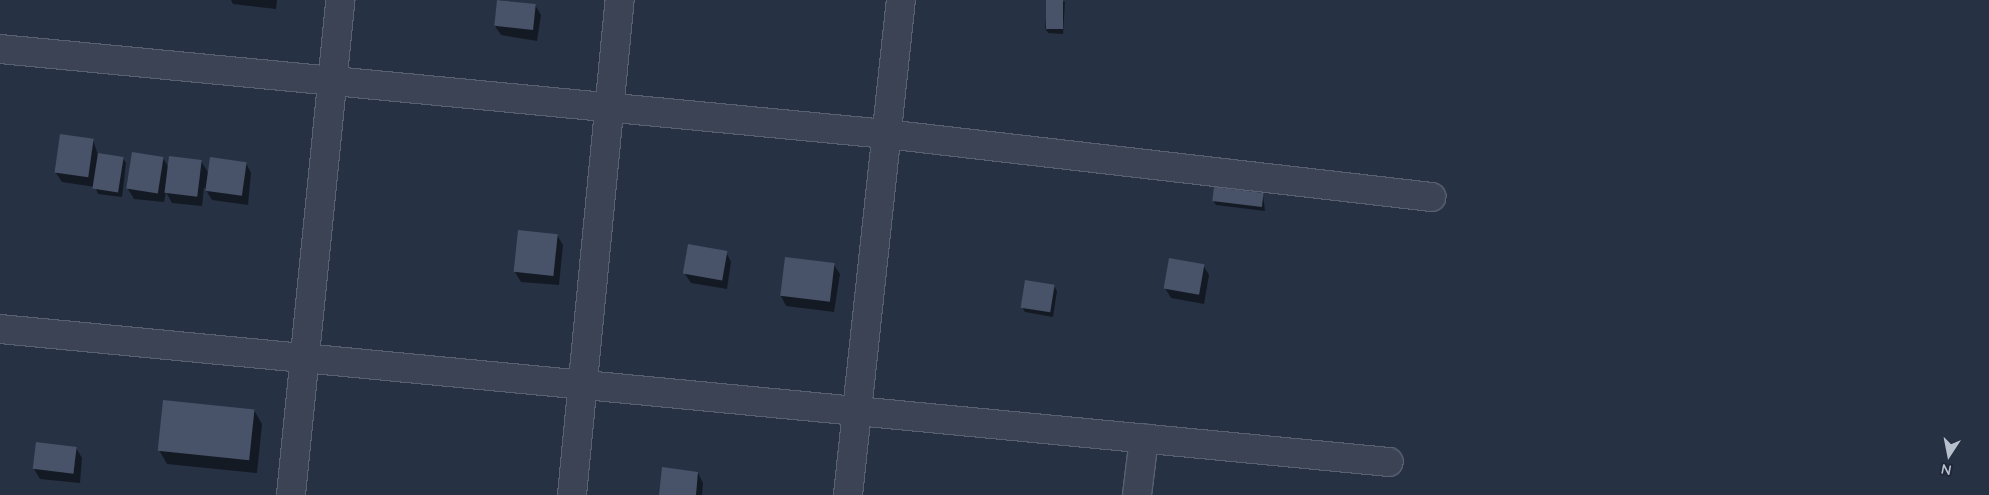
<!DOCTYPE html>
<style>
body{margin:0}
#map{position:relative;width:1989px;height:495px;overflow:hidden;background:#263144;font-family:Quicksand,sans-serif}
div>[style]{position:absolute}
.shadow>*{inset:0;background:#0007}
.building>*{inset:0;background:#485268;transform-origin:0 0}
.roads{filter:drop-shadow(1px 0 #596171) drop-shadow(-1px 0 #596171) drop-shadow(0 1px #596171) drop-shadow(0 -1px #596171)}
.minor>*{height:28px;margin:-14px;padding:0 14px;transform-origin:14px;border-radius:14px;background:#3b4354}
span{translate:-50% -50%;white-space:nowrap;text-align:center;line-height:1.15;-webkit-text-stroke:4px #1f2839;paint-order:stroke}
.north{position:absolute;left:1924px;top:430px;width:50px;height:50px;-webkit-text-stroke:4px #1f2839;paint-order:stroke;rotate:191deg;font-size:14px;font-weight:700;line-height:20px;text-align:center;color:#b8bfcd}
.north::after{content:'';display:block;margin:auto;width:18px;height:22px;background:#b8bfcd;clip-path:polygon(50% 0,100% 100%,50% 72%,0 100%)}
</style>
<div id="map">
<div class="shadow">
<i style="clip-path:polygon(231px 0,277px 0,276px 9px,233px 4px)"></i>
<i style="clip-path:polygon(499px 0,535px 5px,541px 15px,537px 41px,501px 35px,495px 26px)"></i>
<i style="clip-path:polygon(1048px 0,1065px 2px,1063px 34px,1048px 33px,1045px 28px)"></i>
<i style="clip-path:polygon(93px 140px,98px 155px,123px 158px,126px 163px,122px 197px,98px 194px,95px 187px,62px 182px,56px 173px)"></i>
<i style="clip-path:polygon(163px 158px,169px 168px,201px 161px,209px 174px,246px 163px,251px 173px,248px 205px,212px 200px,204px 187px,202px 206px,172px 203px,166px 192px,164px 202px,134px 199px,128px 189px)"></i>
<i style="clip-path:polygon(1263px 194px,1265px 211px,1216px 205px,1213px 200px)"></i>
<i style="clip-path:polygon(557px 235px,563px 245px,559px 285px,521px 282px,515px 272px)"></i>
<i style="clip-path:polygon(726px 252px,731px 262px,727px 289px,691px 283px,685px 274px)"></i>
<i style="clip-path:polygon(834px 265px,840px 274px,834px 312px,786px 306px,781px 296px)"></i>
<i style="clip-path:polygon(1203px 265px,1209px 275px,1204px 304px,1171px 298px,1165px 288px)"></i>
<i style="clip-path:polygon(1054px 286px,1057px 291px,1053px 317px,1025px 312px,1022px 307px)"></i>
<i style="clip-path:polygon(254px 410px,262px 424px,257px 473px,167px 464px,159px 450px)"></i>
<i style="clip-path:polygon(76px 448px,82px 458px,80px 483px,40px 479px,34px 469px)"></i>
<i style="clip-path:polygon(698px 473px,703px 483px,702px 495px,660px 495px)"></i>
</div>
<div class="building">
<i style="left:497px;top:0;width:39px;height:26px;rotate:6deg"></i>
<i style="left:1046px;top:0;width:17px;height:29px"></i>
<i style="left:60px;top:134px;width:34px;height:39px;rotate:8deg"></i>
<i style="left:132px;top:152px;width:32px;height:37px;rotate:9deg"></i>
<i style="left:98px;top:153px;width:26px;height:36px;rotate:9deg"></i>
<i style="left:169px;top:156px;width:33px;height:37px;rotate:7deg"></i>
<i style="left:210px;top:157px;width:37px;height:34px;rotate:8deg"></i>
<i style="left:1214px;top:187px;width:50px;height:14px;rotate:7deg"></i>
<i style="left:518px;top:230px;width:40px;height:42px;rotate:6deg"></i>
<i style="left:688px;top:244px;width:40px;height:30px;rotate:10deg"></i>
<i style="left:785px;top:257px;width:50px;height:39px;rotate:7deg"></i>
<i style="left:1169px;top:258px;width:36px;height:31px;rotate:10deg"></i>
<i style="left:1025px;top:280px;width:30px;height:28px;rotate:9deg"></i>
<i style="left:163px;top:400px;width:92px;height:51px;rotate:6deg"></i>
<i style="left:36px;top:442px;width:41px;height:27px;rotate:7deg"></i>
<i style="clip-path:polygon(662px 467px,698px 472px,696px 495px,659px 495px)"></i>
</div>
<div class="roads">
<div class="minor">
<i style="left:0;top:49px;width:890px;rotate:5.48deg"></i>
<i style="left:886px;top:134px;width:549px;rotate:6.59deg"></i>
<i style="left:0;top:329px;width:1395px;rotate:5.47deg"></i>
<i style="left:291px;top:495px;width:497px;rotate:-84.3deg"></i>
<i style="left:572px;top:495px;width:497px;rotate:-84.5deg"></i>
<i style="left:848px;top:495px;width:498px;rotate:-83.9deg"></i>
<i style="left:1137px;top:495px;width:57px;rotate:-83deg"></i>
</div>
</div>
<div class="north">N</div>
</div>
